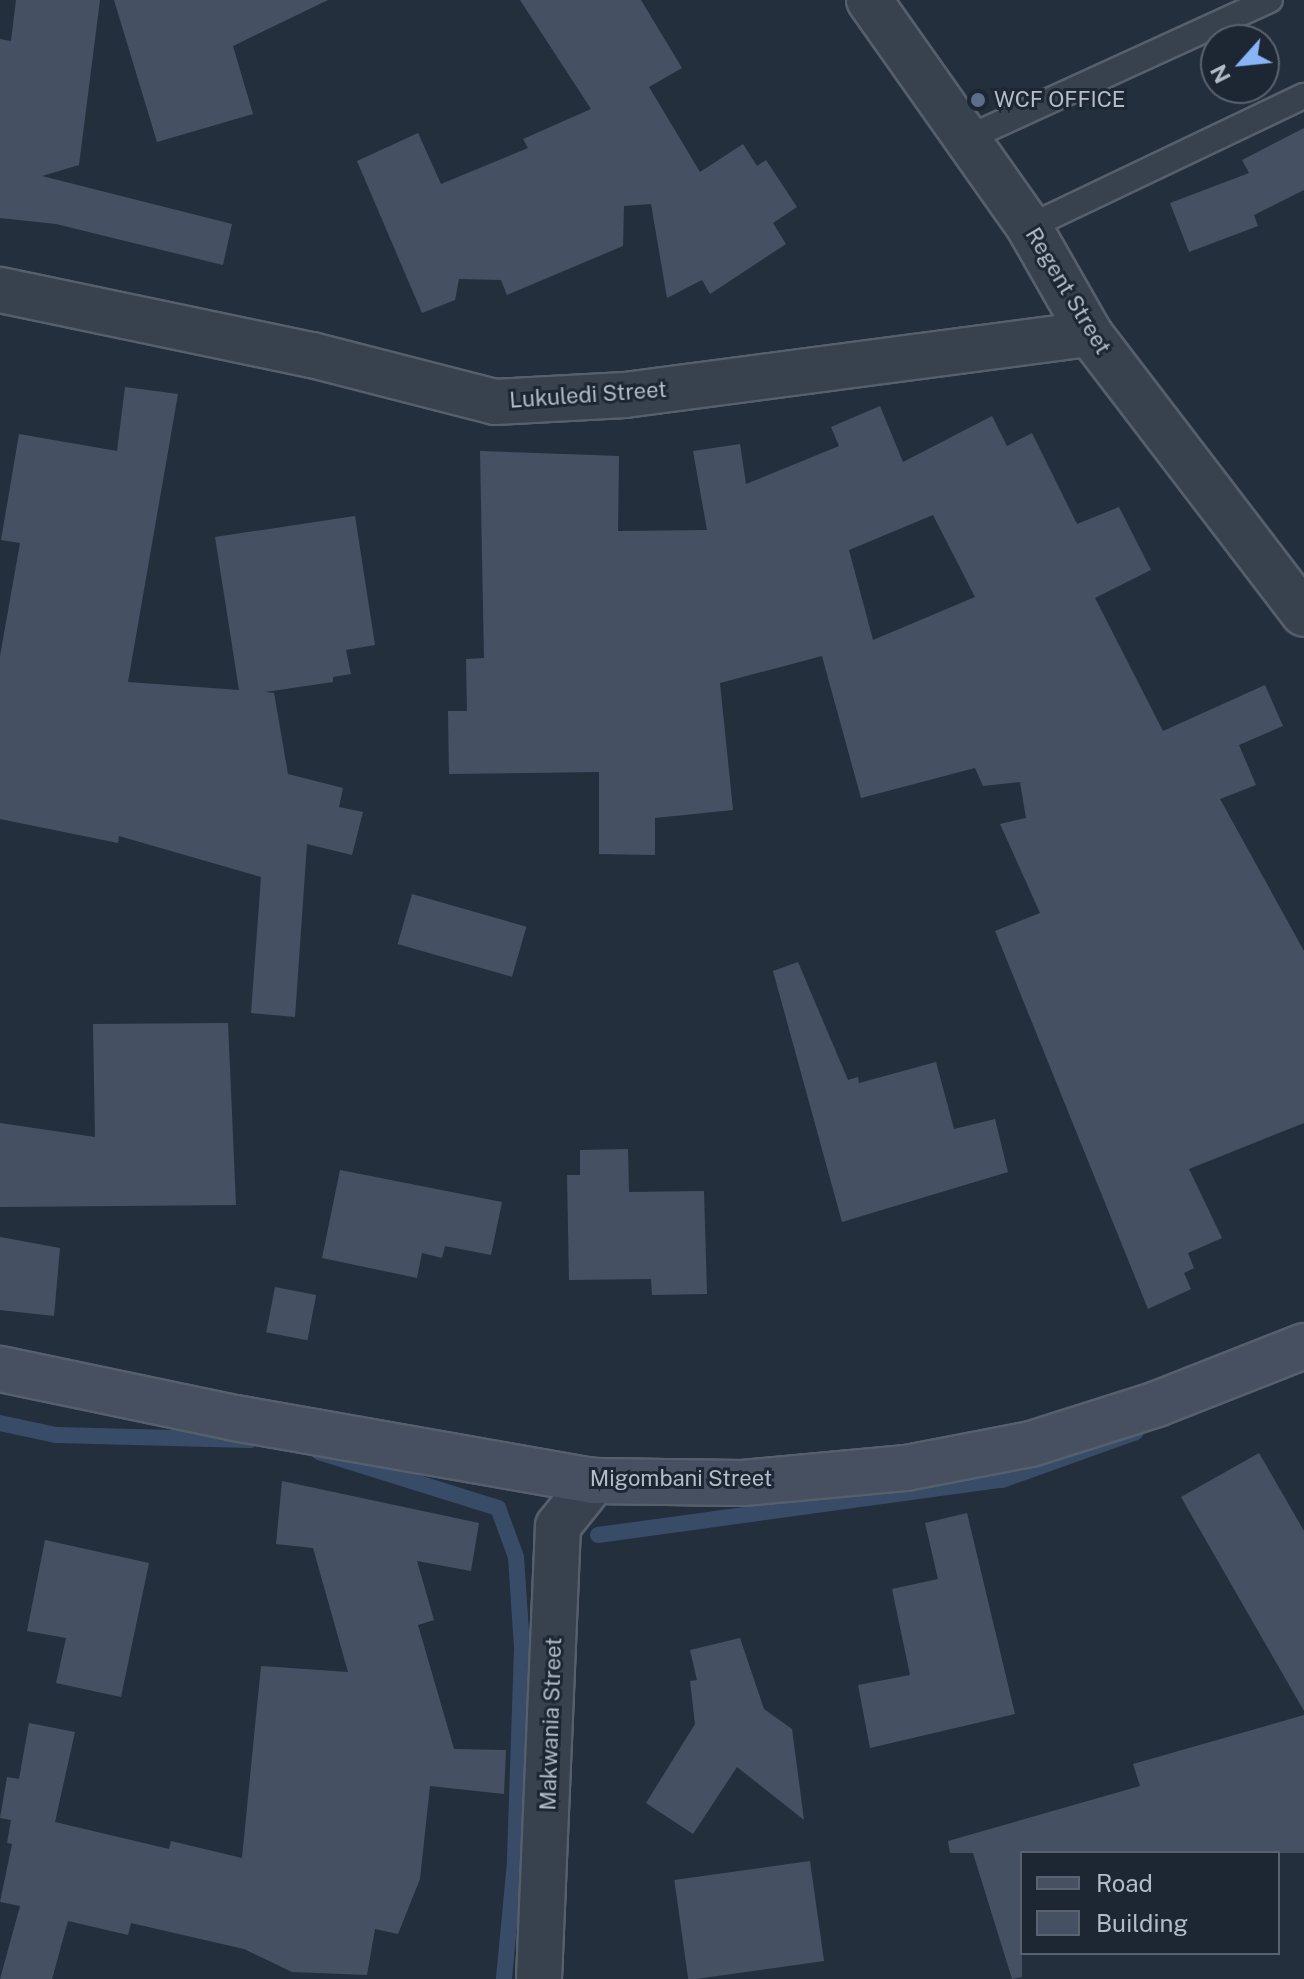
<!DOCTYPE html>
<style>
body{margin:0}
#map{position:relative;width:1304px;height:1979px;overflow:hidden;background:#242f3e;font-family:"Public Sans",sans-serif}
div>[style]{position:absolute}
.stream>*{height:16px;margin:-8px;padding:0 8px;transform-origin:8px;border-radius:8px;background:#394c67}
.building>*{inset:0;background:#455162;transform-origin:0 0}
.roads{filter:drop-shadow(2px 0 #565f6c) drop-shadow(-2px 0 #565f6c) drop-shadow(0 2px #565f6c) drop-shadow(0 -2px #565f6c)}
.service>*{height:24px;margin:-12px;padding:0 12px;transform-origin:12px;border-radius:12px;background:#38414e}
.minor>*{height:44px;margin:-22px;padding:0 22px;transform-origin:22px;border-radius:22px;background:#38414e}
.secondary>*{height:44px;margin:-22px;padding:0 22px;transform-origin:22px;border-radius:22px;background:#465061}
.dots>*{width:22px;height:22px;translate:-50% -50%;box-sizing:border-box;border:4px solid #1d2633;border-radius:50%}
span{translate:-50% -50%;white-space:nowrap;text-align:center;line-height:1.15;-webkit-text-stroke:6px #1d2633;paint-order:stroke}
.poi-label{font-size:22px;color:#b4bcc9}
.left{translate:0 -50%;text-align:left}
.street-label{font-size:22px;color:#b4bcc9}
.legend{position:absolute;left:1020px;top:1851px;width:260px;height:104px;box-sizing:border-box;background:#1d2633;border:2px solid #59626f;margin:0;padding:10px 14px;list-style:none;font-size:24px;color:#b4bcc9}
.legend li{display:flex;align-items:center;gap:16px;height:40px}
.legend b{width:40px;border:2px solid #59626f}
.north{position:absolute;left:1200px;top:24px;width:80px;height:80px;box-sizing:border-box;background:#1d2633;border:2px solid #59626f;border-radius:50%;rotate:243deg;font-size:22px;font-weight:700;line-height:32px;text-align:center;color:#b4bcc9}
.north::after{content:'';display:block;margin:auto;width:28px;height:36px;background:#8ab4f8;clip-path:polygon(50% 0,100% 100%,50% 72%,0 100%)}
</style>
<div id="map">
<div class="stream">
<i style="left:0;top:1423px;width:57px;rotate:12.1deg"></i>
<i style="left:56px;top:1435px;width:194px;rotate:1.5deg"></i>
<i style="left:319px;top:1452px;width:188px;rotate:17.4deg"></i>
<i style="left:498px;top:1508px;width:52px;rotate:69.8deg"></i>
<i style="left:516px;top:1557px;width:91px;rotate:86.2deg"></i>
<i style="left:522px;top:1648px;width:214px;rotate:91.9deg"></i>
<i style="left:515px;top:1862px;width:118px;rotate:95.4deg"></i>
<i style="left:598px;top:1535px;width:408px;rotate:-7.8deg"></i>
<i style="left:1002px;top:1480px;width:142px;rotate:-19.7deg"></i>
</div>
<div class="building">
<i style="clip-path:polygon(16px 0,100px 0,79px 165px,42px 176px,232px 224px,223px 265px,56px 224px,0 218px,0 39px,11px 41px)"></i>
<i style="clip-path:polygon(114px 0,328px 0,233px 46px,253px 114px,157px 142px)"></i>
<i style="clip-path:polygon(520px 0,641px 0,682px 68px,649px 87px,700px 172px,743px 144px,757px 166px,766px 160px,797px 207px,773px 223px,786px 244px,710px 294px,702px 280px,667px 298px,651px 204px,624px 206px,623px 246px,507px 295px,501px 280px,459px 279px,455px 300px,422px 313px,357px 161px,418px 133px,441px 184px,528px 148px,523px 139px,591px 109px)"></i>
<i style="clip-path:polygon(1304px 128px,1304px 190px,1254px 215px,1258px 226px,1189px 252px,1170px 203px,1249px 173px,1242px 160px)"></i>
<i style="clip-path:polygon(125px 387px,178px 394px,128px 682px,239px 690px,215px 537px,355px 516px,375px 645px,346px 650px,351px 674px,333px 677px,333px 682px,265px 692px,274px 693px,288px 774px,343px 788px,339px 807px,363px 812px,352px 855px,307px 844px,295px 1017px,251px 1013px,261px 877px,119px 836px,118px 843px,0 819px,0 656px,20px 543px,1px 540px,19px 434px,117px 451px)"></i>
<i style="clip-path:polygon(evenodd,880px 406px,903px 462px,992px 416px,1007px 446px,1032px 433px,1077px 524px,1119px 507px,1151px 570px,1095px 598px,1163px 731px,1265px 685px,1283px 726px,1239px 745px,1256px 785px,1220px 799px,1304px 951px,1304px 1123px,1189px 1169px,1222px 1238px,1188px 1253px,1194px 1268px,1184px 1273px,1191px 1289px,1148px 1309px,995px 931px,1040px 913px,1000px 824px,1026px 818px,1020px 782px,983px 786px,975px 768px,861px 798px,822px 656px,720px 683px,733px 810px,655px 818px,655px 855px,599px 854px,599px 772px,449px 774px,448px 711px,467px 711px,466px 659px,484px 658px,480px 451px,619px 456px,618px 531px,707px 530px,693px 451px,740px 444px,746px 484px,839px 446px,831px 427px,880px 406px,933px 515px,975px 597px,873px 640px,849px 550px,933px 515px)"></i>
<i style="left:412px;top:894px;width:119px;height:52px;rotate:16deg"></i>
<i style="clip-path:polygon(798px 962px,848px 1080px,858px 1077px,859px 1083px,936px 1062px,954px 1129px,995px 1119px,1008px 1172px,842px 1222px,773px 971px)"></i>
<i style="clip-path:polygon(228px 1023px,236px 1205px,0 1207px,0 1123px,95px 1137px,93px 1024px)"></i>
<i style="clip-path:polygon(628px 1149px,629px 1192px,704px 1191px,707px 1294px,652px 1295px,651px 1279px,569px 1280px,567px 1175px,580px 1175px,580px 1150px)"></i>
<i style="clip-path:polygon(340px 1170px,502px 1202px,491px 1255px,445px 1246px,442px 1258px,422px 1253px,417px 1278px,322px 1258px)"></i>
<i style="clip-path:polygon(0 1237px,60px 1248px,54px 1316px,0 1310px)"></i>
<i style="left:275px;top:1287px;width:42px;height:46px;rotate:11deg"></i>
<i style="clip-path:polygon(1259px 1453px,1304px 1531px,1304px 1711px,1181px 1497px)"></i>
<i style="clip-path:polygon(282px 1481px,479px 1523px,471px 1571px,417px 1561px,434px 1620px,418px 1625px,454px 1749px,506px 1750px,504px 1794px,430px 1786px,420px 1879px,398px 1934px,375px 1929px,367px 1975px,292px 1972px,244px 1949px,131px 1923px,128px 1935px,68px 1921px,52px 1979px,0 1979px,20px 1906px,0 1902px,12px 1844px,7px 1843px,11px 1820px,0 1818px,7px 1777px,19px 1779px,29px 1723px,75px 1732px,55px 1822px,169px 1849px,171px 1841px,242px 1858px,261px 1666px,348px 1672px,313px 1548px,276px 1544px)"></i>
<i style="clip-path:polygon(967px 1513px,1015px 1714px,870px 1748px,858px 1685px,910px 1675px,892px 1589px,938px 1579px,925px 1523px)"></i>
<i style="clip-path:polygon(45px 1540px,149px 1563px,121px 1697px,56px 1683px,66px 1638px,27px 1631px)"></i>
<i style="clip-path:polygon(740px 1638px,764px 1709px,792px 1729px,804px 1820px,737px 1767px,693px 1834px,646px 1803px,695px 1724px,690px 1681px,697px 1680px,690px 1650px)"></i>
<i style="clip-path:polygon(1304px 1715px,1304px 1853px,1022px 1853px,1022px 1977px,1012px 1979px,973px 1853px,950px 1853px,948px 1841px,1140px 1786px,1133px 1764px)"></i>
<i style="left:810px;top:1861px;width:101px;height:137px;rotate:82deg"></i>
</div>
<div class="roads">
<div class="service">
<i style="left:968px;top:138px;width:332px;rotate:-24.6deg"></i>
<i style="left:1029px;top:227px;width:305px;rotate:-25.5deg"></i>
</div>
<div class="minor">
<i style="left:869px;top:0;width:278px;rotate:54.8deg"></i>
<i style="left:1029px;top:227px;width:123px;rotate:60.3deg"></i>
<i style="left:1090px;top:334px;width:352px;rotate:52.6deg"></i>
<i style="left:0;top:290px;width:319px;rotate:11.8deg"></i>
<i style="left:312px;top:355px;width:189px;rotate:14.4deg"></i>
<i style="left:495px;top:402px;width:130px;rotate:-3.1deg"></i>
<i style="left:625px;top:395px;width:469px;rotate:-7.5deg"></i>
<i style="left:539px;top:1979px;width:453px;rotate:-87.6deg"></i>
<i style="left:558px;top:1526px;width:58px;rotate:-51.3deg"></i>
</div>
<div class="secondary">
<i style="left:0;top:1369px;width:240px;rotate:11.8deg"></i>
<i style="left:235px;top:1418px;width:364px;rotate:10deg"></i>
<i style="left:594px;top:1481px;width:149px;rotate:0.8deg"></i>
<i style="left:743px;top:1483px;width:164px;rotate:-5.3deg"></i>
<i style="left:906px;top:1468px;width:127px;rotate:-10.9deg"></i>
<i style="left:1031px;top:1444px;width:132px;rotate:-17.6deg"></i>
<i style="left:1157px;top:1404px;width:158px;rotate:-21.5deg"></i>
</div>
</div>
<div class="dots">
<i style="left:978px;top:100px;background:#5c6f8a"></i>
</div>
<div class="poi-label">
<span class="left" style="left:994px;top:100px">WCF OFFICE</span>
</div>
<div class="street-label">
<span style="left:1068px;top:291px;rotate:59deg">Regent Street</span>
<span style="left:588px;top:395px;rotate:-4deg">Lukuledi Street</span>
<span style="left:681px;top:1479px">Migombani Street</span>
<span style="left:551px;top:1724px;rotate:-88deg">Makwania Street</span>
</div>
<ul class="legend">
<li><b style="height:10px;background:#465061"></b>Road</li>
<li><b style="height:22px;background:#455162"></b>Building</li>
</ul>
<div class="north">N</div>
</div>
